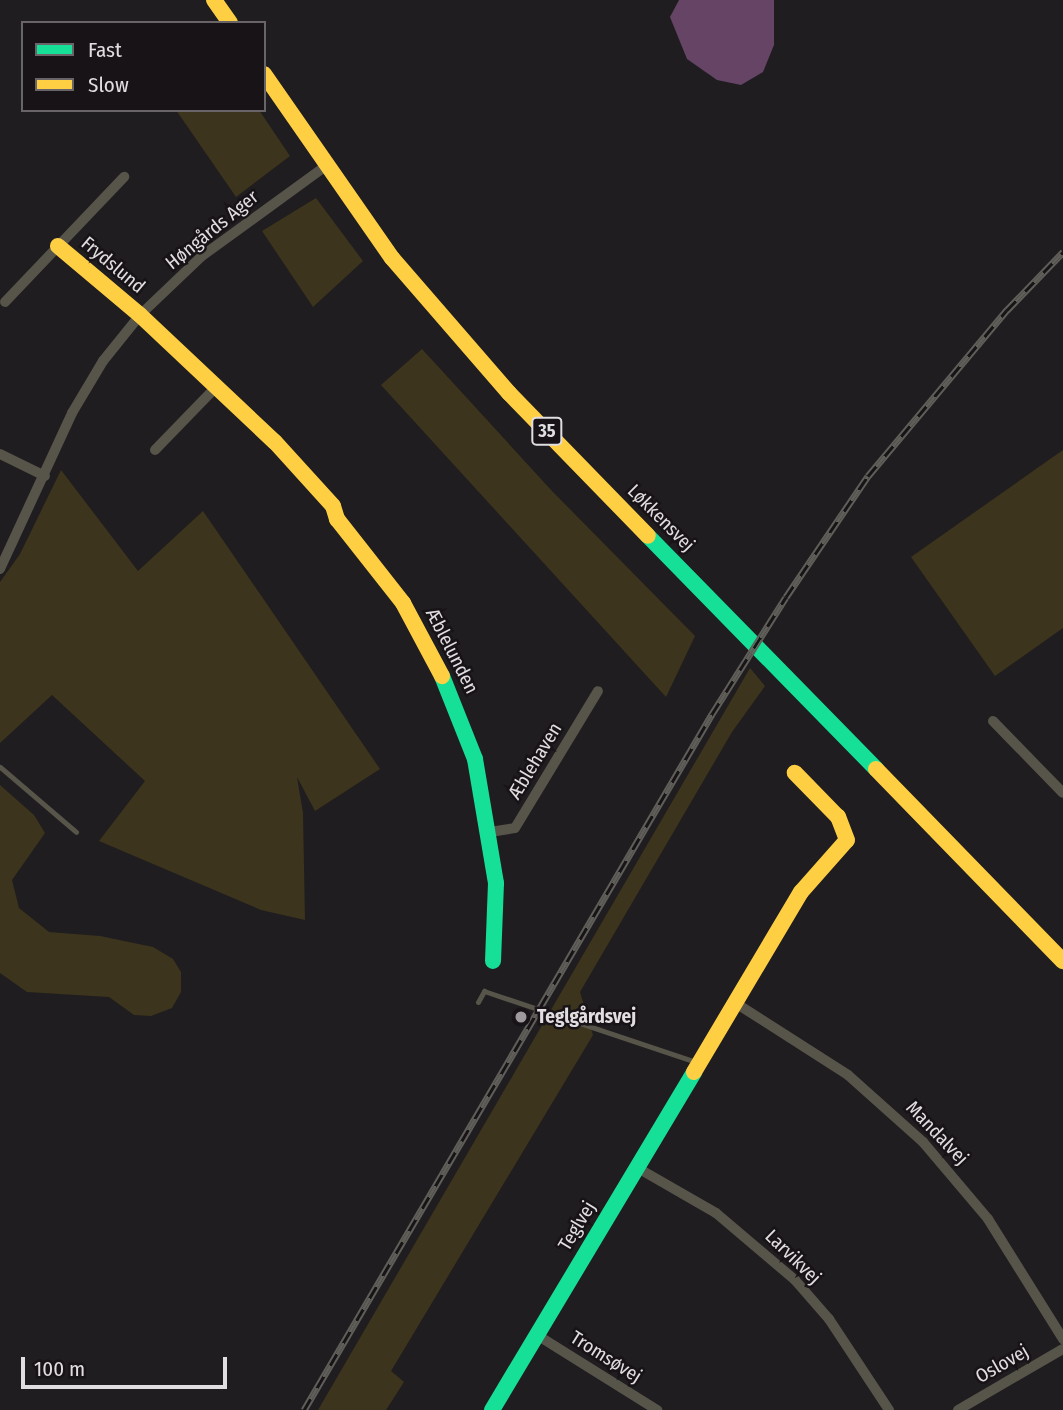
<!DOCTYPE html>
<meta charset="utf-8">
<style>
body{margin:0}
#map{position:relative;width:1063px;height:1410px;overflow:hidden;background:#1f1d1f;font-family:"Fira Sans Condensed",sans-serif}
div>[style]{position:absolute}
.green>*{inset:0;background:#3c341c}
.water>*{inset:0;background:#654466}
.lane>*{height:5px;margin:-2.5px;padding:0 2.5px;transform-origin:2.5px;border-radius:2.5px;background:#575449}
.street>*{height:10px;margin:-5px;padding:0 5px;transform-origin:5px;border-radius:5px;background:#575449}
.fast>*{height:16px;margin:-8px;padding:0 8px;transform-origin:8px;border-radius:8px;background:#16e098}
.slow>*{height:16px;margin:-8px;padding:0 8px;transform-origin:8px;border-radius:8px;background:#ffcf43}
.rail>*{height:7px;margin-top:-3.5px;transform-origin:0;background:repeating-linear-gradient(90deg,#171317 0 13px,#605e59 0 26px);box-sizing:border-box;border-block:2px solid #605e59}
.dots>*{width:19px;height:19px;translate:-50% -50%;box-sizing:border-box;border:4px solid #171317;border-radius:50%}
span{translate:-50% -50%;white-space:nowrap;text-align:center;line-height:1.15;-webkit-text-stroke:5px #171317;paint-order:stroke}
.shield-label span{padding:2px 5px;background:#171317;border:2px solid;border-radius:5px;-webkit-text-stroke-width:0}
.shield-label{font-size:18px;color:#e1dee1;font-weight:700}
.street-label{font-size:19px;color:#e1dee1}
.poi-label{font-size:19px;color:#e1dee1;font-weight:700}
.left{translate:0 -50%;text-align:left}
.legend{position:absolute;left:21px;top:21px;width:245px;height:91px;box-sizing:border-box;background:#171317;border:2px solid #686468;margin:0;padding:9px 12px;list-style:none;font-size:21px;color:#e1dee1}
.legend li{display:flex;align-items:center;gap:14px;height:35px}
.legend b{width:35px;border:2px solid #686468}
.scale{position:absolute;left:21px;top:1357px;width:206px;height:32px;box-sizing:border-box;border:4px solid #e1dee1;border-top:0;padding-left:9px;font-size:21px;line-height:24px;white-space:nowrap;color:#e1dee1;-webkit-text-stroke:5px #171317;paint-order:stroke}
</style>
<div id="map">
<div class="green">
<i style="clip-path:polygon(176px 110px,259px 110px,290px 156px,236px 197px)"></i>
<i style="clip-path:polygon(316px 198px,363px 261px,313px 307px,262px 231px)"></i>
<i style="clip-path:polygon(422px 349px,552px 491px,695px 636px,666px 697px,381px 385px)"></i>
<i style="clip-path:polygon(1063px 450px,1063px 628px,995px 676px,911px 557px)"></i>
<i style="clip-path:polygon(61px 470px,138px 571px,203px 511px,380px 769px,315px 811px,297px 777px,303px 813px,305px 920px,261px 910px,99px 841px,145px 781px,52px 695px,0 743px,0 582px,20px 554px)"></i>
<i style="clip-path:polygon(750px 668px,765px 686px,732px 732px,580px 992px,593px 1035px,391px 1371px,404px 1382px,386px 1410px,318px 1410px)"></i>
<i style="clip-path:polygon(0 785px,34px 815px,45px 833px,12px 880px,19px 908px,49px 932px,100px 936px,153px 947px,173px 959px,181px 972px,181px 992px,172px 1008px,151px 1016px,134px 1015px,109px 997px,27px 992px,0 973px)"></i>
</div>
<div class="water">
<i style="clip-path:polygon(679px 0,774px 0,774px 45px,763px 72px,741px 85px,717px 80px,687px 59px,670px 17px)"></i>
</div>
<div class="lane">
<i style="left:0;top:767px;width:100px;rotate:40.5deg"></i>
<i style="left:478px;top:1002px;width:13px;rotate:-61deg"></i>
<i style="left:484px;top:991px;width:224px;rotate:18.5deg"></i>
</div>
<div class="street">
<i style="left:5px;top:302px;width:173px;rotate:-46.4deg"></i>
<i style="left:155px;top:450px;width:86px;rotate:-45.9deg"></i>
<i style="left:0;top:454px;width:50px;rotate:26.1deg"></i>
<i style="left:0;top:569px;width:172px;rotate:-65.2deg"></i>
<i style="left:72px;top:413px;width:61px;rotate:-59.2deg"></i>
<i style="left:103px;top:361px;width:59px;rotate:-51.2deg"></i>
<i style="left:140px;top:315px;width:86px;rotate:-43.6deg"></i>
<i style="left:202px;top:256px;width:153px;rotate:-36deg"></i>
<i style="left:993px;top:721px;width:100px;rotate:45.8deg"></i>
<i style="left:490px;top:832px;width:25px;rotate:-9deg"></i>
<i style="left:515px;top:828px;width:160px;rotate:-58.8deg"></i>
<i style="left:734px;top:1002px;width:135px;rotate:32.6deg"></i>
<i style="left:848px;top:1075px;width:101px;rotate:41.8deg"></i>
<i style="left:923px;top:1142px;width:101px;rotate:49.8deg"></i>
<i style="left:988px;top:1219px;width:142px;rotate:58deg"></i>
<i style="left:636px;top:1167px;width:92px;rotate:29.9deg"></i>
<i style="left:716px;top:1213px;width:104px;rotate:40.3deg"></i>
<i style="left:795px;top:1280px;width:52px;rotate:48.9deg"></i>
<i style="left:829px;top:1319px;width:109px;rotate:56.6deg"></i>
<i style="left:537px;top:1335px;width:142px;rotate:32deg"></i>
<i style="left:958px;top:1410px;width:121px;rotate:-30.2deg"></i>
</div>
<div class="fast">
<i style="left:648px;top:536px;width:326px;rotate:45.6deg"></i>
<i style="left:442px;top:676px;width:89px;rotate:68.3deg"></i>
<i style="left:475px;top:759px;width:126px;rotate:80.4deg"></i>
<i style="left:496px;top:883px;width:78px;rotate:92.2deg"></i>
<i style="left:492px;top:1410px;width:394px;rotate:-59.1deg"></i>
</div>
<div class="slow">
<i style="left:214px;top:0;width:28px;rotate:55deg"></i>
<i style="left:264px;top:74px;width:224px;rotate:55.2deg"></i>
<i style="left:392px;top:258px;width:179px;rotate:49.1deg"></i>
<i style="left:509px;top:393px;width:199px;rotate:45.8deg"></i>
<i style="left:58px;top:246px;width:107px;rotate:40.1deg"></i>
<i style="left:140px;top:315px;width:185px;rotate:43.3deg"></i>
<i style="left:275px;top:442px;width:86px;rotate:47.8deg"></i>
<i style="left:333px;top:506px;width:14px;rotate:73deg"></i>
<i style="left:337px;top:519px;width:107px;rotate:51.8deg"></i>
<i style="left:403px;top:603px;width:83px;rotate:61.9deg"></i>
<i style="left:876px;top:769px;width:268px;rotate:45.8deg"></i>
<i style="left:694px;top:1072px;width:209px;rotate:-59.3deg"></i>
<i style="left:801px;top:892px;width:69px;rotate:-48.5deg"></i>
<i style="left:847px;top:840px;width:25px;rotate:-111deg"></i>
<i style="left:838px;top:817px;width:62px;rotate:-134.3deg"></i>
</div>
<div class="rail">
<i style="left:304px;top:1410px;width:807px;rotate:-59.62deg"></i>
<i style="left:712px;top:714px;width:138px;rotate:-57.7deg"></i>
<i style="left:786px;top:597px;width:146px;rotate:-55.9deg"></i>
<i style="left:868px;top:476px;width:217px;rotate:-50.1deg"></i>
<i style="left:1007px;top:310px;width:81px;rotate:-46deg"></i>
</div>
<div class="dots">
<i style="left:521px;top:1017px;background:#9d9a9d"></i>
</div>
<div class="shield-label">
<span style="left:547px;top:431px">35</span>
</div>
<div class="street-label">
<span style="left:212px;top:230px;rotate:-39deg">Høngårds Ager</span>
<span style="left:113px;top:265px;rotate:40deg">Frydslund</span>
<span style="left:661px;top:518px;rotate:45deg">Løkkensvej</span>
<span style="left:452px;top:651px;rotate:63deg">Æblelunden</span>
<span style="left:535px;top:761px;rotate:-59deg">Æblehaven</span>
<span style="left:937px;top:1133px;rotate:46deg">Mandalvej</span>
<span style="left:577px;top:1226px;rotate:-59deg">Teglvej</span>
<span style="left:793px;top:1257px;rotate:44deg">Larvikvej</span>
<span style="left:606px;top:1357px;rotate:32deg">Tromsøvej</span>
<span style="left:1002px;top:1364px;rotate:-30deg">Oslovej</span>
</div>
<div class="poi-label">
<span class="left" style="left:537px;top:1017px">Teglgårdsvej</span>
</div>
<ul class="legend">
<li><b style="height:9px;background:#16e098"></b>Fast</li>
<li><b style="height:9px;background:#ffcf43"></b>Slow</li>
</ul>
<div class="scale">100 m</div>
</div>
